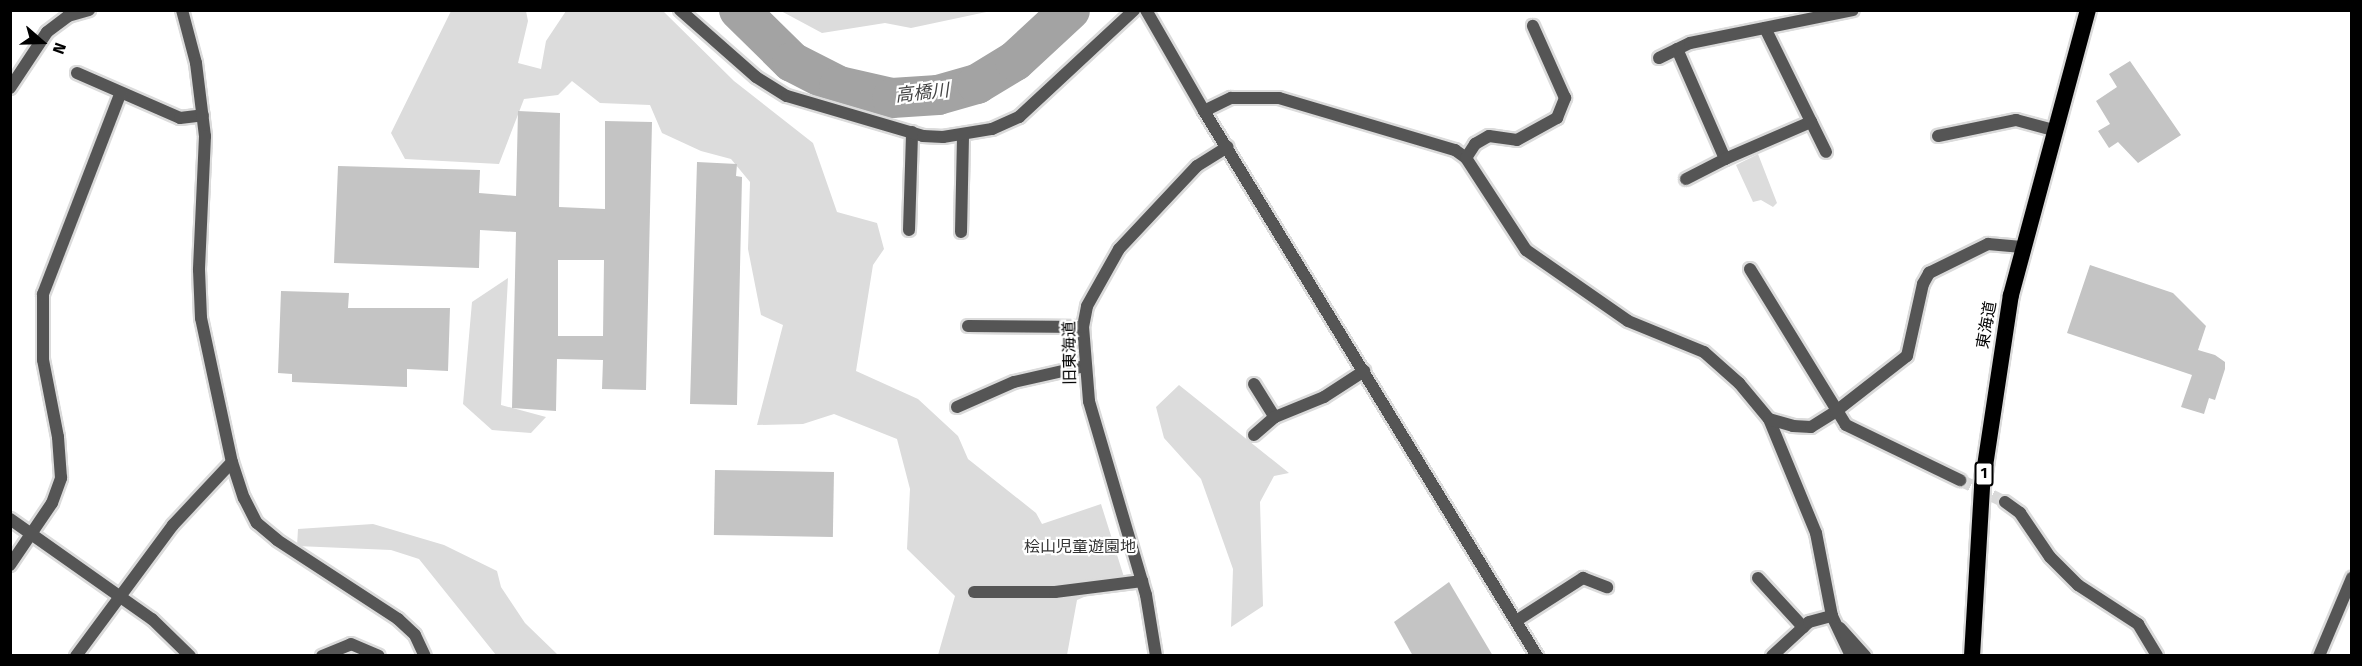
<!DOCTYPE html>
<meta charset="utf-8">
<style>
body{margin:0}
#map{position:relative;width:2362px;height:666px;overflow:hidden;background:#fff;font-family:"Fira Sans","Noto Sans JP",sans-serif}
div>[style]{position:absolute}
.green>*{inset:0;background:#dcdcdc}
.river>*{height:40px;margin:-20px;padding:0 20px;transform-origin:20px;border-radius:20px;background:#a3a3a3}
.building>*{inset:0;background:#c4c4c4;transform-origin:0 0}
.minor-tunnel>*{height:12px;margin-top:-6px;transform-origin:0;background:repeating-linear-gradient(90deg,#d9d9d9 0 12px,transparent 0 18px)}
.roads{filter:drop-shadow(2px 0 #dbdbdb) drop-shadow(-2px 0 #dbdbdb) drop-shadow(0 2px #dbdbdb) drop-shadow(0 -2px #dbdbdb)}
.service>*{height:12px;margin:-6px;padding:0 6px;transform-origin:6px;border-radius:6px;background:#555}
.minor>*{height:12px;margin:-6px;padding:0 6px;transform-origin:6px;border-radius:6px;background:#555}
.tertiary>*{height:12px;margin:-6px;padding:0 6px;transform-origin:6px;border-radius:6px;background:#555}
.trunk>*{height:16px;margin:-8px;padding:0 8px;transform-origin:8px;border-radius:8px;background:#000}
span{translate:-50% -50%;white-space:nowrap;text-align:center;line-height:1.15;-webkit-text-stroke:4.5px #fff;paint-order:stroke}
.shield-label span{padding:2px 4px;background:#fff;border:2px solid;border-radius:4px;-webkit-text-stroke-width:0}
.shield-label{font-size:15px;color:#000;font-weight:700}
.street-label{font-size:16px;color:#000}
.park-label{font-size:16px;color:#333}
.water-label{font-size:18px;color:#444;font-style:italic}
.frame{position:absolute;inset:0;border:12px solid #000;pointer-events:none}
.north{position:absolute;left:12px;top:12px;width:60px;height:60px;-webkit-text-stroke:4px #fff;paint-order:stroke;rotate:110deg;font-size:16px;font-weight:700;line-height:24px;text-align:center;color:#000}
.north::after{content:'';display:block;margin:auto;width:21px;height:27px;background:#000;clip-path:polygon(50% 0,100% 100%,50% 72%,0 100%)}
</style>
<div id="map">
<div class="green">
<i style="clip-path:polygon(451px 11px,526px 11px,528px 21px,518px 63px,541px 69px,546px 41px,566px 11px,663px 11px,734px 81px,813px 143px,837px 212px,877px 223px,884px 249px,873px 265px,856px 371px,918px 399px,958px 436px,968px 459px,1036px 513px,1042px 524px,1101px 504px,1124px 577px,1089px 581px,1091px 594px,1077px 600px,1067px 655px,938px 655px,955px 596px,907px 549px,910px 489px,897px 439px,834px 414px,803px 424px,757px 425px,783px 325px,761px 315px,748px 249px,750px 182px,731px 159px,701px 151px,662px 133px,650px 105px,600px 103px,572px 81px,558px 95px,524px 99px,499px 164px,405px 159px,391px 133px)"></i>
<i style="clip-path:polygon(781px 11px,991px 11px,911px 28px,885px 23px,822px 33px)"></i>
<i style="clip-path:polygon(1758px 154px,1777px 203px,1773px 207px,1761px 200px,1753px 202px,1736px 165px)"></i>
<i style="clip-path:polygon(508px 278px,501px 405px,546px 417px,531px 433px,492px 430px,463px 404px,472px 302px)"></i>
<i style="clip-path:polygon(1179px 385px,1289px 473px,1274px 476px,1260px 502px,1263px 606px,1231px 627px,1233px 569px,1201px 479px,1164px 438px,1156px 407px)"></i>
<i style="clip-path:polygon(373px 524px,444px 545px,497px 571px,501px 587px,525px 623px,558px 655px,496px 655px,419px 559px,391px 550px,297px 546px,298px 529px)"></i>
</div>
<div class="river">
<i style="left:739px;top:10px;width:74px;rotate:44.5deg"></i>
<i style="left:792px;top:62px;width:53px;rotate:27.1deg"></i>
<i style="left:839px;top:86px;width:54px;rotate:12.8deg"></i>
<i style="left:892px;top:98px;width:46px;rotate:-3.7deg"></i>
<i style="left:938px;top:95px;width:41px;rotate:-15.8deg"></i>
<i style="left:977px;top:84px;width:44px;rotate:-31.2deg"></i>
<i style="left:1015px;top:61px;width:75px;rotate:-42.8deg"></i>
</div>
<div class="building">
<i style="clip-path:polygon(2130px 61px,2181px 135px,2138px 163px,2118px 142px,2109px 148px,2098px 131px,2110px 124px,2096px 101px,2117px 87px,2109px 74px)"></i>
<i style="clip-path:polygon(evenodd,518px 111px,560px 113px,559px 207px,605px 209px,605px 121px,652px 122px,646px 390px,602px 389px,603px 360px,557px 359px,556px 411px,512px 408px,516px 232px,480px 230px,479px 268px,334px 263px,338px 166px,480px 170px,479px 193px,516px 196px,518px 111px,558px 260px,604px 260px,603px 336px,558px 336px,558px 260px)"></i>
<i style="clip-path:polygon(697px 162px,737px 164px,736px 176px,742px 177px,737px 405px,690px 404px)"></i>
<i style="clip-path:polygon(2090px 265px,2173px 293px,2206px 326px,2198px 350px,2215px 355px,2225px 362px,2225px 369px,2215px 400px,2209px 398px,2204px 414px,2181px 407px,2192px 375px,2067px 333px)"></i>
<i style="clip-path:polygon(281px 291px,349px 293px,348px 308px,450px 308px,448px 371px,407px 369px,407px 387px,292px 382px,292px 374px,278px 373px)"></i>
<i style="left:715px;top:470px;width:119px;height:65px;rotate:1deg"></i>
<i style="clip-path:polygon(1449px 582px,1493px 656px,1413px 656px,1394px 622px)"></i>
</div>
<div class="minor-tunnel">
<i style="left:1960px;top:480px;width:50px;rotate:26.1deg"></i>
</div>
<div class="roads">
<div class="service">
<i style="left:77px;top:73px;width:112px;rotate:23.6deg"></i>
<i style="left:180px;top:118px;width:23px;rotate:-7deg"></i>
<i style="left:1938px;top:136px;width:80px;rotate:-11.6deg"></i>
<i style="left:2016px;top:120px;width:38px;rotate:15deg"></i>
<i style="left:1686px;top:179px;width:44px;rotate:-27.1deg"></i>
<i style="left:909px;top:230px;width:98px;rotate:-88.2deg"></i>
<i style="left:961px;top:232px;width:96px;rotate:-88.8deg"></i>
<i style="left:968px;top:326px;width:115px;rotate:0.5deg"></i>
<i style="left:1254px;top:384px;width:39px;rotate:58deg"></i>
<i style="left:957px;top:407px;width:62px;rotate:-23.7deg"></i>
<i style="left:1014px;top:382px;width:73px;rotate:-12.7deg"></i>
<i style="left:1769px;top:419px;width:123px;rotate:67.6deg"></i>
<i style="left:1816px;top:533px;width:85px;rotate:79.1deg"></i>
<i style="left:1832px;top:616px;width:44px;rotate:64.6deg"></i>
<i style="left:1254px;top:435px;width:28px;rotate:-41deg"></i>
<i style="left:1275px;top:417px;width:53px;rotate:-22.2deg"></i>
<i style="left:1324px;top:397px;width:48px;rotate:-33deg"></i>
<i style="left:2005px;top:502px;width:19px;rotate:36deg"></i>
<i style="left:2020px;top:513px;width:53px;rotate:55.7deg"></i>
<i style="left:2050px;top:557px;width:40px;rotate:45deg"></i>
<i style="left:2078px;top:585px;width:72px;rotate:33deg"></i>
<i style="left:2138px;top:624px;width:37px;rotate:59deg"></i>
<i style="left:10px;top:565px;width:75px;rotate:-55.9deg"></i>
<i style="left:52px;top:503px;width:27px;rotate:-70deg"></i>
<i style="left:61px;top:478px;width:41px;rotate:-94.2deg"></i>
<i style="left:58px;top:437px;width:78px;rotate:-101deg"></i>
<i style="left:43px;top:360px;width:66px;rotate:-90deg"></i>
<i style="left:43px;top:294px;width:214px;rotate:-68.9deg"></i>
<i style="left:1758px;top:578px;width:67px;rotate:47.4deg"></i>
<i style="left:974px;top:592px;width:81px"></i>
<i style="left:1055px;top:592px;width:88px;rotate:-7.2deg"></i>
<i style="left:1516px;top:621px;width:80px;rotate:-32.7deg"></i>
<i style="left:1583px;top:578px;width:26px;rotate:21deg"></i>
<i style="left:1840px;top:628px;width:38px;rotate:48deg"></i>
<i style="left:322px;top:656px;width:31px;rotate:-22deg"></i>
<i style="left:351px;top:644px;width:30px;rotate:23deg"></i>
<i style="left:1772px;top:656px;width:50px;rotate:-42.6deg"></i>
<i style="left:1809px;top:622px;width:24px;rotate:-15deg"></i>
</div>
<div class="minor">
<i style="left:182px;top:10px;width:55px;rotate:75.2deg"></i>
<i style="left:196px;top:63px;width:74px;rotate:83deg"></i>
<i style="left:205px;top:136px;width:134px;rotate:92.6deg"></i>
<i style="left:199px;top:270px;width:48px;rotate:87.6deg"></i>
<i style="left:201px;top:318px;width:147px;rotate:77.9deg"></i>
<i style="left:232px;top:462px;width:38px;rotate:72deg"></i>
<i style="left:244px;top:498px;width:28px;rotate:63deg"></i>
<i style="left:257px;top:523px;width:26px;rotate:40deg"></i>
<i style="left:277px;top:540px;width:145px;rotate:33.1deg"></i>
<i style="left:398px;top:619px;width:23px;rotate:43deg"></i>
<i style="left:415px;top:635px;width:23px;rotate:65deg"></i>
<i style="left:1765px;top:28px;width:138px;rotate:63.8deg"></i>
<i style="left:1677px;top:49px;width:120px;rotate:66.4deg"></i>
<i style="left:1725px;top:159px;width:94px;rotate:-23.3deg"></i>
<i style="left:1659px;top:58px;width:34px;rotate:-26deg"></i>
<i style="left:1690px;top:43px;width:166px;rotate:-11.4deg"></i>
<i style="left:1204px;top:111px;width:30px;rotate:-26deg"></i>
<i style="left:1231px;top:98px;width:48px"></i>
<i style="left:1279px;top:98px;width:184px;rotate:16.5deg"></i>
<i style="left:1455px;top:150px;width:14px;rotate:36deg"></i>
<i style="left:1466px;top:158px;width:110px;rotate:56.9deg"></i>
<i style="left:1526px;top:250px;width:124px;rotate:34.8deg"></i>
<i style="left:1628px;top:321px;width:82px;rotate:22.2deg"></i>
<i style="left:1704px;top:352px;width:47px;rotate:41.5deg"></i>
<i style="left:1739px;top:383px;width:47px;rotate:50.2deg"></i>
<i style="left:1769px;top:419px;width:25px;rotate:16deg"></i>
<i style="left:1793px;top:426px;width:18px;rotate:3deg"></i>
<i style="left:1811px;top:427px;width:28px;rotate:-32deg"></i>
<i style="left:1835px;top:412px;width:91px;rotate:-37.9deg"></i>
<i style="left:1907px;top:356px;width:74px;rotate:-77.5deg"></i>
<i style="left:1923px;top:284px;width:13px;rotate:-61deg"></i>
<i style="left:1929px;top:273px;width:66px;rotate:-26.2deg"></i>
<i style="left:1988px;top:244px;width:34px;rotate:5deg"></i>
<i style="left:1466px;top:158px;width:17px;rotate:-57deg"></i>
<i style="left:1475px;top:144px;width:16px;rotate:-30deg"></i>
<i style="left:1489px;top:136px;width:28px;rotate:8deg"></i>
<i style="left:1517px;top:140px;width:46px;rotate:-28.8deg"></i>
<i style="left:1557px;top:118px;width:22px;rotate:-68deg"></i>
<i style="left:1565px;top:98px;width:79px;rotate:-114deg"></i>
<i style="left:1750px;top:269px;width:183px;rotate:58.4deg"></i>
<i style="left:1846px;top:425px;width:127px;rotate:25.8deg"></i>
<i style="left:1156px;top:656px;width:62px;rotate:-99.3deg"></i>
<i style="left:1146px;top:595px;width:202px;rotate:-106.4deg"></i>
<i style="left:1089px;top:401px;width:74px;rotate:-94.6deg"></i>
<i style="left:1083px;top:327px;width:21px;rotate:-79deg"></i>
<i style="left:1087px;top:306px;width:65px;rotate:-60.7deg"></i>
<i style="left:1119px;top:249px;width:114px;rotate:-46.8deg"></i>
<i style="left:1197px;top:166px;width:36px;rotate:-32deg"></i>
<i style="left:2319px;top:656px;width:85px;rotate:-67.1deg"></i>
</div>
<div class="tertiary">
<i style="left:680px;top:10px;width:101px;rotate:41.4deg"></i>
<i style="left:756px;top:77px;width:36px;rotate:32deg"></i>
<i style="left:787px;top:96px;width:142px;rotate:16.4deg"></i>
<i style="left:923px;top:136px;width:20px;rotate:3deg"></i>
<i style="left:943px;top:137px;width:50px;rotate:-9.3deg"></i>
<i style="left:992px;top:129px;width:30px;rotate:-24deg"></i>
<i style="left:1019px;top:117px;width:157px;rotate:-42.9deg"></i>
<i style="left:1146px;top:10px;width:116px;rotate:60.1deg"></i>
<i style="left:1204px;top:111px;width:639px;rotate:58.57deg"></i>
<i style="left:10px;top:88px;width:67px;rotate:-56.5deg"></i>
<i style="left:47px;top:32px;width:26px;rotate:-37deg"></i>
<i style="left:68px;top:16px;width:22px;rotate:-16deg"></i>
<i style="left:10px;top:519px;width:174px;rotate:35.2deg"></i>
<i style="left:152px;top:619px;width:53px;rotate:44.2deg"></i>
<i style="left:76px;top:656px;width:163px;rotate:-53.5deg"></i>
<i style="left:173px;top:525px;width:86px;rotate:-46.9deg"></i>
</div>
<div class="trunk">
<i style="left:1972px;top:656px;width:170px;rotate:-86.6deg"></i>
<i style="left:1982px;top:486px;width:193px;rotate:-81.4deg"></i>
<i style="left:2011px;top:295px;width:295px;rotate:-74.9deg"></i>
</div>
</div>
<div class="shield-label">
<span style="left:1984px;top:474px">1</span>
</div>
<div class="street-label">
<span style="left:1987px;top:325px;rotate:-80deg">東海道</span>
<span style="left:1070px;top:353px;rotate:-91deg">旧東海道</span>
</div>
<div class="park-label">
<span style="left:1080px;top:547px">桧山児童遊園地</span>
</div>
<div class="water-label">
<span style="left:922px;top:93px;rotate:-6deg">高橋川</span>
</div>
<div class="frame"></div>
<div class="north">N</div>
</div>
